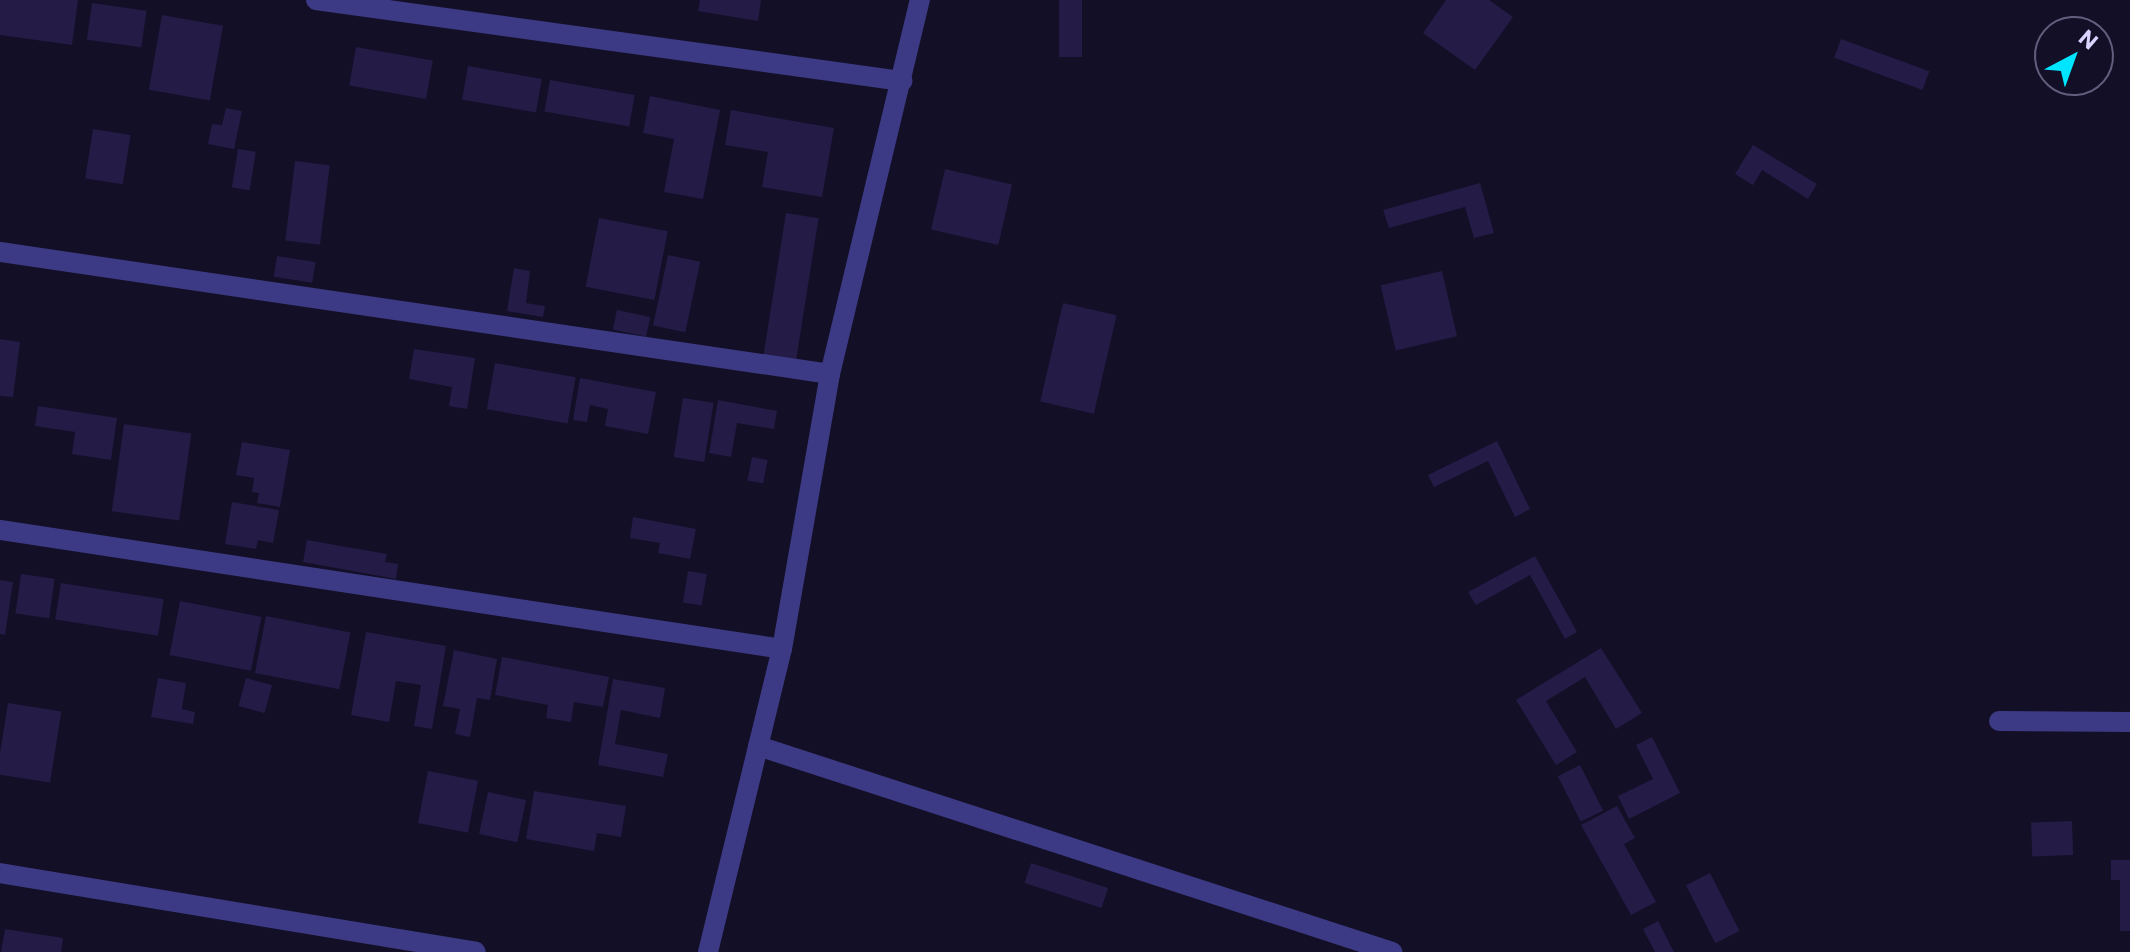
<!DOCTYPE html>
<style>
body{margin:0}
#map{position:relative;width:2130px;height:952px;overflow:hidden;background:#130f26;font-family:Commissioner,sans-serif}
div>[style]{position:absolute}
.building>*{inset:0;background:#241b47;transform-origin:0 0}
.minor>*{height:20px;margin:-10px;padding:0 10px;transform-origin:10px;border-radius:10px;background:#3d3a85}
span{translate:-50% -50%;white-space:nowrap;text-align:center;line-height:1.15;-webkit-text-stroke:7px #130f26;paint-order:stroke}
.north{position:absolute;left:2034px;top:16px;width:80px;height:80px;box-sizing:border-box;background:#130f26;border:2px solid #625e7d;border-radius:50%;rotate:41deg;font-size:22px;font-weight:700;line-height:32px;text-align:center;color:#d9d4ff}
.north::after{content:'';display:block;margin:auto;width:28px;height:36px;background:#00e5ff;clip-path:polygon(50% 0,100% 100%,50% 72%,0 100%)}
</style>
<div id="map">
<div class="building">
<i style="clip-path:polygon(0 0,78px 0,72px 45px,0 35px)"></i>
<i style="clip-path:polygon(700px 0,761px 0,758px 21px,698px 11px)"></i>
<i style="left:1059px;top:0;width:23px;height:57px"></i>
<i style="clip-path:polygon(1446px 0,1489px 0,1513px 17px,1475px 70px,1423px 33px)"></i>
<i style="left:92px;top:3px;width:55px;height:37px;rotate:8deg"></i>
<i style="left:162px;top:15px;width:62px;height:76px;rotate:10deg"></i>
<i style="left:1841px;top:39px;width:94px;height:20px;rotate:20deg"></i>
<i style="left:356px;top:47px;width:78px;height:39px;rotate:10deg"></i>
<i style="left:468px;top:66px;width:75px;height:34px;rotate:10deg"></i>
<i style="left:550px;top:80px;width:86px;height:32px;rotate:10deg"></i>
<i style="clip-path:polygon(650px 96px,720px 110px,703px 199px,664px 192px,674px 139px,643px 133px)"></i>
<i style="clip-path:polygon(226px 108px,242px 111px,234px 149px,208px 144px,212px 124px,222px 125px)"></i>
<i style="clip-path:polygon(731px 110px,834px 128px,822px 197px,762px 187px,768px 152px,725px 145px)"></i>
<i style="left:93px;top:129px;width:38px;height:50px;rotate:9deg"></i>
<i style="clip-path:polygon(1753px 145px,1817px 184px,1808px 199px,1762px 170px,1753px 185px,1735px 174px)"></i>
<i style="left:238px;top:149px;width:18px;height:39px;rotate:9deg"></i>
<i style="left:295px;top:161px;width:35px;height:80px;rotate:7deg"></i>
<i style="left:945px;top:169px;width:69px;height:62px;rotate:13deg"></i>
<i style="clip-path:polygon(1480px 183px,1494px 233px,1474px 238px,1465px 207px,1389px 228px,1383px 210px)"></i>
<i style="left:786px;top:213px;width:33px;height:147px;rotate:9deg"></i>
<i style="left:599px;top:218px;width:70px;height:70px;rotate:11deg"></i>
<i style="left:668px;top:255px;width:33px;height:72px;rotate:12deg"></i>
<i style="left:277px;top:256px;width:39px;height:21px;rotate:9deg"></i>
<i style="clip-path:polygon(514px 268px,530px 271px,526px 303px,545px 306px,543px 317px,507px 311px)"></i>
<i style="left:1442px;top:271px;width:67px;height:63px;rotate:77deg"></i>
<i style="left:1063px;top:303px;width:55px;height:101px;rotate:13deg"></i>
<i style="left:617px;top:310px;width:34px;height:20px;rotate:12deg"></i>
<i style="clip-path:polygon(0 339px,20px 342px,13px 397px,0 396px)"></i>
<i style="clip-path:polygon(414px 349px,475px 358px,467px 409px,449px 406px,452px 387px,409px 379px)"></i>
<i style="left:495px;top:363px;width:82px;height:47px;rotate:10deg"></i>
<i style="clip-path:polygon(580px 378px,656px 392px,648px 434px,605px 426px,608px 409px,590px 405px,587px 422px,573px 420px)"></i>
<i style="left:683px;top:398px;width:31px;height:60px;rotate:9deg"></i>
<i style="clip-path:polygon(718px 400px,777px 411px,774px 429px,737px 423px,731px 457px,709px 453px)"></i>
<i style="clip-path:polygon(38px 406px,117px 418px,111px 460px,72px 454px,75px 432px,35px 426px)"></i>
<i style="left:124px;top:424px;width:68px;height:88px;rotate:8deg"></i>
<i style="clip-path:polygon(1497px 441px,1530px 509px,1515px 517px,1488px 461px,1434px 487px,1428px 475px)"></i>
<i style="clip-path:polygon(242px 442px,290px 450px,280px 507px,257px 503px,259px 493px,252px 492px,254px 478px,236px 475px)"></i>
<i style="left:752px;top:457px;width:16px;height:24px;rotate:11deg"></i>
<i style="clip-path:polygon(232px 502px,279px 510px,273px 543px,258px 540px,256px 549px,225px 544px)"></i>
<i style="clip-path:polygon(633px 517px,696px 529px,690px 559px,658px 553px,660px 543px,630px 538px)"></i>
<i style="clip-path:polygon(307px 540px,387px 554px,385px 562px,398px 564px,396px 579px,303px 562px)"></i>
<i style="clip-path:polygon(1535px 556px,1577px 632px,1565px 639px,1530px 575px,1476px 605px,1468px 592px)"></i>
<i style="left:688px;top:571px;width:19px;height:32px;rotate:9deg"></i>
<i style="left:21px;top:574px;width:34px;height:40px;rotate:8deg"></i>
<i style="clip-path:polygon(0 580px,13px 582px,5px 635px,0 634px)"></i>
<i style="left:61px;top:583px;width:104px;height:37px;rotate:9deg"></i>
<i style="left:180px;top:601px;width:83px;height:55px;rotate:11deg"></i>
<i style="left:266px;top:616px;width:86px;height:58px;rotate:11deg"></i>
<i style="clip-path:polygon(366px 632px,446px 646px,432px 729px,414px 726px,421px 685px,396px 681px,389px 722px,351px 715px)"></i>
<i style="clip-path:polygon(1601px 648px,1642px 713px,1616px 729px,1585px 677px,1546px 701px,1577px 752px,1556px 765px,1516px 700px)"></i>
<i style="clip-path:polygon(454px 650px,497px 659px,490px 700px,477px 698px,470px 737px,455px 734px,460px 709px,443px 706px)"></i>
<i style="clip-path:polygon(502px 657px,609px 677px,603px 707px,574px 702px,571px 722px,546px 718px,548px 705px,495px 695px)"></i>
<i style="clip-path:polygon(158px 678px,186px 683px,182px 709px,195px 712px,193px 724px,151px 717px)"></i>
<i style="left:246px;top:678px;width:27px;height:29px;rotate:15deg"></i>
<i style="clip-path:polygon(613px 679px,665px 688px,660px 718px,621px 710px,615px 744px,668px 754px,663px 777px,598px 765px)"></i>
<i style="left:8px;top:703px;width:54px;height:72px;rotate:9deg"></i>
<i style="clip-path:polygon(1652px 737px,1680px 793px,1629px 819px,1618px 796px,1653px 779px,1636px 745px)"></i>
<i style="left:1580px;top:765px;width:51px;height:25px;rotate:63deg"></i>
<i style="left:428px;top:771px;width:51px;height:53px;rotate:11deg"></i>
<i style="clip-path:polygon(534px 791px,626px 806px,621px 837px,597px 833px,594px 851px,526px 839px)"></i>
<i style="left:488px;top:792px;width:39px;height:43px;rotate:12deg"></i>
<i style="clip-path:polygon(1617px 806px,1635px 838px,1624px 844px,1656px 902px,1631px 915px,1581px 825px)"></i>
<i style="left:2072px;top:821px;width:34px;height:41px;rotate:88deg"></i>
<i style="clip-path:polygon(2111px 860px,2130px 860px,2130px 931px,2120px 931px,2120px 880px,2111px 880px)"></i>
<i style="left:1031px;top:863px;width:81px;height:21px;rotate:18deg"></i>
<i style="left:1710px;top:873px;width:65px;height:27px;rotate:63deg"></i>
<i style="clip-path:polygon(1658px 921px,1674px 952px,1655px 952px,1643px 929px)"></i>
<i style="clip-path:polygon(5px 929px,63px 938px,61px 952px,1px 952px)"></i>
</div>
<div class="minor">
<i style="left:316px;top:0;width:592px;rotate:7.87deg"></i>
<i style="left:0;top:252px;width:839px;rotate:8.36deg"></i>
<i style="left:0;top:530px;width:791px;rotate:8.65deg"></i>
<i style="left:1999px;top:721px;width:131px;rotate:0.4deg"></i>
<i style="left:758px;top:746px;width:667px;rotate:18deg"></i>
<i style="left:0;top:873px;width:482px;rotate:9.4deg"></i>
<i style="left:708px;top:952px;width:312px;rotate:-76.3deg"></i>
<i style="left:782px;top:649px;width:279px;rotate:-80.1deg"></i>
<i style="left:830px;top:374px;width:385px;rotate:-76.5deg"></i>
</div>
<div class="north">N</div>
</div>
